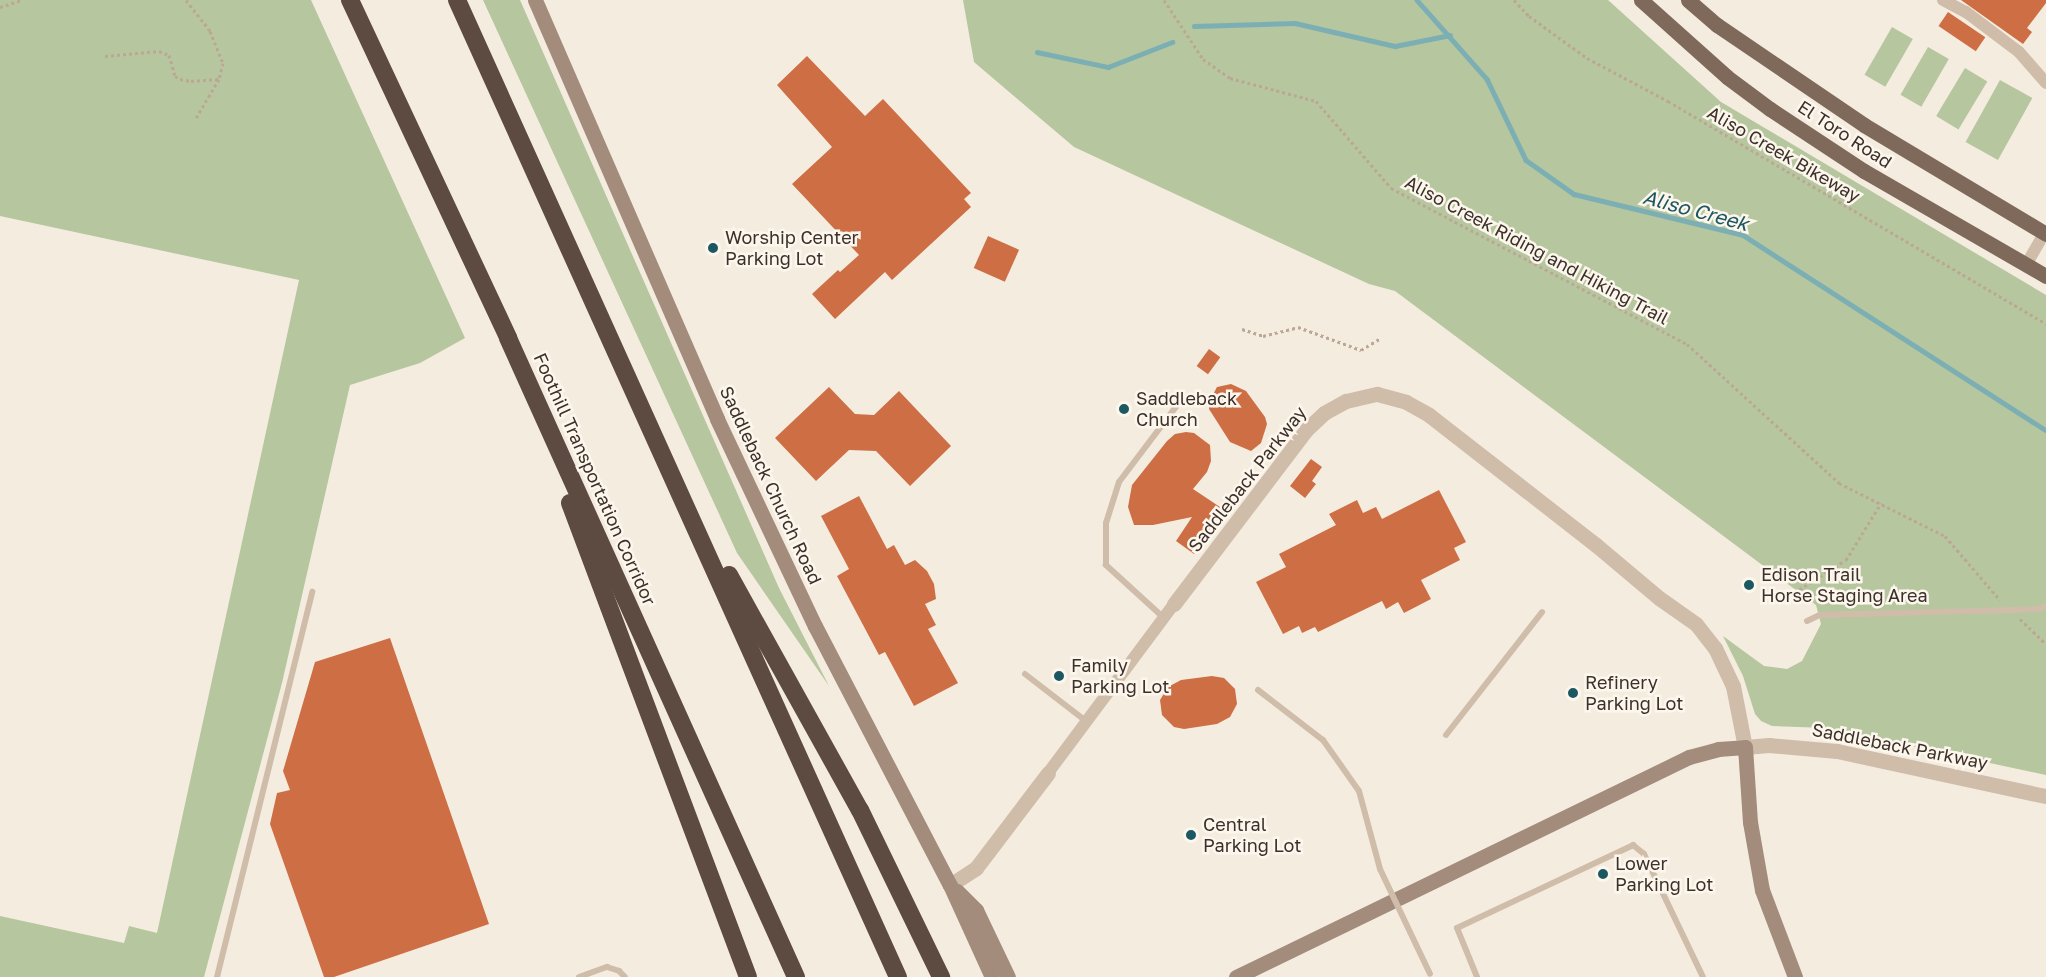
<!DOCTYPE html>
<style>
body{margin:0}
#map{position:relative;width:2046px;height:977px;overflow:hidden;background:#f5ece0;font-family:"Golos Text",sans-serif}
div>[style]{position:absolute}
.green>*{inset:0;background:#b6c69e;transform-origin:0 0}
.stream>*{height:4.5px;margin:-2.25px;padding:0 2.25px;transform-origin:2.25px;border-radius:2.25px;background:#7cafb4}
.building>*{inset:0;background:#ce6e44;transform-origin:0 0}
.path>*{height:3px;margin-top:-1.5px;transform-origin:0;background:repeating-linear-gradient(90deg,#bba794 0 3px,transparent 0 6px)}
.service>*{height:6px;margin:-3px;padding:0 3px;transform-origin:3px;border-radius:3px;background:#cfbdaa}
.minor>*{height:12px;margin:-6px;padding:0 6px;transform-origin:6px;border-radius:6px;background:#cfbdaa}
.tertiary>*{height:15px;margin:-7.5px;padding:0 7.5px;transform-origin:7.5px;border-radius:7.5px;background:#cfbdaa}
.secondary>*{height:15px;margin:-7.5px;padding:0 7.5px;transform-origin:7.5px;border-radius:7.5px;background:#a38c7b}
.primary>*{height:15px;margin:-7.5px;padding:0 7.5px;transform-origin:7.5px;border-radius:7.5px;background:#7e695a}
.motorway>*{height:18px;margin:-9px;padding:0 9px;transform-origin:9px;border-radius:9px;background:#5d4b41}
.service-bridge>*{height:6px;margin:-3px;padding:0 3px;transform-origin:3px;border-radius:3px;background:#cfbdaa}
.dots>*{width:16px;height:16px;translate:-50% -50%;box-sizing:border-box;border:3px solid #fcf6ed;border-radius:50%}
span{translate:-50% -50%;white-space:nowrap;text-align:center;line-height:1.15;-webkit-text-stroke:5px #fcf6ed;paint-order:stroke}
.street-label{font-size:18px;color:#3c312a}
.poi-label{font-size:18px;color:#3c312a}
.left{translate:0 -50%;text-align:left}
.water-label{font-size:20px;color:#1c5861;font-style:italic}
</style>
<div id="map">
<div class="green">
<i style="clip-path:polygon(0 0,311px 0,465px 338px,420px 363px,350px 385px,282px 683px,204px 977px,0 977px,0 916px,124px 943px,129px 926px,157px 933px,299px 280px,0 216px)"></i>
<i style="clip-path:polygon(483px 0,520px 0,779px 588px,829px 686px,737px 553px)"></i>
<i style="clip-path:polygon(963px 0,1608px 0,1721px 102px,2046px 295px,2046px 775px,1826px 728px,1772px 726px,1761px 721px,1755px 714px,1743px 676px,1723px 636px,1764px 666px,1787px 669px,1802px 661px,1821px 624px,1816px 605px,1395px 291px,1369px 284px,1074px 147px,974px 62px)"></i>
<i style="left:1892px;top:27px;width:24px;height:55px;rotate:30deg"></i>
<i style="left:1928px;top:47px;width:24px;height:55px;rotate:30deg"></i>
<i style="left:1965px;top:68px;width:26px;height:56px;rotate:31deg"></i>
<i style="left:2000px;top:80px;width:37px;height:71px;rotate:29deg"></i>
</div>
<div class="stream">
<i style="left:1417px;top:0;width:106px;rotate:48.5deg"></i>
<i style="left:1487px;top:79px;width:90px;rotate:64.3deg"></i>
<i style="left:1526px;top:160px;width:59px;rotate:35.3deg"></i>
<i style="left:1574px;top:194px;width:174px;rotate:13.6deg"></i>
<i style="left:1743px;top:235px;width:360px;rotate:32.8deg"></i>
<i style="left:1194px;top:26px;width:101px;rotate:-1.7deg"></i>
<i style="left:1295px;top:23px;width:103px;rotate:13deg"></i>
<i style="left:1395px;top:46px;width:56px;rotate:-11.3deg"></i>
<i style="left:1037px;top:52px;width:73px;rotate:11.9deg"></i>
<i style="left:1108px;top:67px;width:69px;rotate:-21.3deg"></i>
</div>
<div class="building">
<i style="clip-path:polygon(1961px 0,2046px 0,2046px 3px,2027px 28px,2032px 32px,2023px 44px)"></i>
<i style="left:1948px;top:12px;width:45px;height:17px;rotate:34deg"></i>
<i style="clip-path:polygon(807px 56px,865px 116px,883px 99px,971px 193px,964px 199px,971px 207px,892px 280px,885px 272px,835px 319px,812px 294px,838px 270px,840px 272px,859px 255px,792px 184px,832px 147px,777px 85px)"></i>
<i style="left:988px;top:236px;width:34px;height:35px;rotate:24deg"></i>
<i style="left:1209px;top:349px;width:14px;height:21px;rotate:36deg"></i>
<i style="clip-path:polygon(1231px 384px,1246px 391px,1265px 417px,1267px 424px,1261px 443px,1251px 451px,1230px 442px,1209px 409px,1210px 400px,1217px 387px)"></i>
<i style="clip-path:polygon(829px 387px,855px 414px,874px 415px,899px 391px,951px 446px,910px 486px,876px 451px,849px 450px,816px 481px,775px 438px)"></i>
<i style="clip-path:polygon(1186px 432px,1194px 433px,1210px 445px,1211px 461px,1207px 472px,1193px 489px,1223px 509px,1194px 554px,1176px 541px,1192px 517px,1153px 525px,1134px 525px,1128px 507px,1132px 485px,1167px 441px,1175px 434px)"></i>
<i style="clip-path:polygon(1311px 459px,1322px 467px,1312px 481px,1316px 484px,1305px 498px,1290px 486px)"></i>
<i style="clip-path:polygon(1439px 490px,1466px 542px,1454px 548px,1460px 560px,1421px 580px,1431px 599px,1404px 613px,1398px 602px,1386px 609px,1382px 601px,1318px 632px,1315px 627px,1302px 633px,1299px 626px,1283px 634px,1256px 582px,1286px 567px,1279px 554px,1336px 525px,1329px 514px,1357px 500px,1363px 513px,1376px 507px,1382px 519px)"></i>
<i style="clip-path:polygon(859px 496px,887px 549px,894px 545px,905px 565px,915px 560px,927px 571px,934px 584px,936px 599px,925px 604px,936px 625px,928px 629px,958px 683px,914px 706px,885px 652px,879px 655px,837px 576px,849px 569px,821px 516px)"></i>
<i style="clip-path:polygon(390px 638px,489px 924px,334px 977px,324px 977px,270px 824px,277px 793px,290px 790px,283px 771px,315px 662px)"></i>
<i style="clip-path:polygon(1212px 676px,1224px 678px,1235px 689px,1237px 704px,1230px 717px,1217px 724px,1184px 729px,1174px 727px,1162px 715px,1160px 700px,1168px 687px,1181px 680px)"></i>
</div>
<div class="path">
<i style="left:186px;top:0;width:39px;rotate:52deg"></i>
<i style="left:210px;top:31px;width:35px;rotate:68deg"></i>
<i style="left:223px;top:63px;width:16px;rotate:104deg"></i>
<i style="left:219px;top:79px;width:45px;rotate:120.5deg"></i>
<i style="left:1164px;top:0;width:71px;rotate:56.5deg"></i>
<i style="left:1203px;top:59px;width:33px;rotate:35deg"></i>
<i style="left:1230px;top:78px;width:89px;rotate:15deg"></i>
<i style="left:1316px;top:101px;width:115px;rotate:49.2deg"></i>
<i style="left:1391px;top:188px;width:335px;rotate:27.8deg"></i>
<i style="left:1687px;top:344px;width:206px;rotate:42.4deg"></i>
<i style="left:1839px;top:483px;width:119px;rotate:26.6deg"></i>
<i style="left:1945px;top:536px;width:84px;rotate:49.3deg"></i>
<i style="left:1514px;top:0;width:22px;rotate:47deg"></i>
<i style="left:1529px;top:16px;width:72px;rotate:35.9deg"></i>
<i style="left:1587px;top:58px;width:92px;rotate:28deg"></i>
<i style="left:1668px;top:101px;width:439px;rotate:30.5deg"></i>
<i style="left:0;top:7px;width:22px;rotate:-18deg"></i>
<i style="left:105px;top:56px;width:54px;rotate:-5.3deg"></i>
<i style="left:159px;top:51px;width:11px;rotate:22deg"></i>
<i style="left:169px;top:55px;width:22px;rotate:74deg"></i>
<i style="left:175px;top:76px;width:6px;rotate:31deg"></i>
<i style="left:180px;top:79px;width:11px;rotate:10deg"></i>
<i style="left:191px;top:81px;width:28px;rotate:-4deg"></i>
<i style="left:1242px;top:329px;width:22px;rotate:18deg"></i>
<i style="left:1263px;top:336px;width:36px;rotate:-14deg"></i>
<i style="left:1298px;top:327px;width:67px;rotate:20.1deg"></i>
<i style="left:1361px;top:350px;width:23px;rotate:-31deg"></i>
<i style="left:1784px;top:599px;width:73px;rotate:-32.2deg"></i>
<i style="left:1846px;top:560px;width:67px;rotate:-58.4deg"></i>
<i style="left:2020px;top:619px;width:36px;rotate:44deg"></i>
</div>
<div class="service">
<i style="left:1164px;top:618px;width:79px;rotate:-137.6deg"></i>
<i style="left:1106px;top:565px;width:42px;rotate:-90deg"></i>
<i style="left:1106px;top:523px;width:43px;rotate:-72.4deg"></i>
<i style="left:1119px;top:482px;width:98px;rotate:-52.9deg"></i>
<i style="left:1807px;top:621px;width:14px;rotate:-25deg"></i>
<i style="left:1820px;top:615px;width:190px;rotate:-1.5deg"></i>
<i style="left:2010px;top:610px;width:29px;rotate:-2deg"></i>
<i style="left:2039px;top:609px;width:8px;rotate:-23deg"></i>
<i style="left:1025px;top:674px;width:78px;rotate:37.7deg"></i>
<i style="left:1258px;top:690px;width:82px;rotate:37.6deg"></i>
<i style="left:1323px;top:740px;width:62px;rotate:54.8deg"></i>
<i style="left:1359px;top:791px;width:81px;rotate:74.9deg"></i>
<i style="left:1446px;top:735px;width:156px;rotate:-52deg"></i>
<i style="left:217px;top:977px;width:397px;rotate:-76.1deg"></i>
<i style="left:579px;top:977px;width:30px;rotate:-20deg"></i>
<i style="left:607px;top:967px;width:13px;rotate:18deg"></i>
<i style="left:619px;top:971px;width:8px;rotate:45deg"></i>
<i style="left:1477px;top:977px;width:53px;rotate:-112.2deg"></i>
<i style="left:1457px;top:928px;width:195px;rotate:-25.2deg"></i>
<i style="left:1633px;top:845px;width:14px;rotate:39deg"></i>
<i style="left:1644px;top:854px;width:136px;rotate:64.4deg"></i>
</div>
<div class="minor">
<i style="left:1943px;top:0;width:26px;rotate:28deg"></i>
<i style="left:1966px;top:12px;width:66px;rotate:37deg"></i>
<i style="left:2019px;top:52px;width:41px;rotate:48.9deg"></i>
<i style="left:2026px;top:265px;width:39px;rotate:-60deg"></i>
<i style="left:1048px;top:773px;width:211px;rotate:-53.3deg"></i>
</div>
<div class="tertiary">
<i style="left:1174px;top:604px;width:220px;rotate:-52.8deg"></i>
<i style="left:1307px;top:429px;width:23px;rotate:-43deg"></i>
<i style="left:1324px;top:413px;width:25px;rotate:-29deg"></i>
<i style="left:1346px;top:401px;width:32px;rotate:-13deg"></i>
<i style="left:1377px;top:394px;width:30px;rotate:15deg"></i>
<i style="left:1406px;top:402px;width:26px;rotate:29deg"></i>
<i style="left:1429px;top:415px;width:212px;rotate:37.9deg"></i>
<i style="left:1596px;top:545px;width:82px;rotate:40.1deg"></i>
<i style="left:1659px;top:598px;width:45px;rotate:35.1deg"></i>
<i style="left:1696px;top:624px;width:31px;rotate:52deg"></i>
<i style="left:1715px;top:648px;width:42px;rotate:64.7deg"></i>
<i style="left:1733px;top:686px;width:62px;rotate:78.9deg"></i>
<i style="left:1745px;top:747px;width:24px;rotate:-5deg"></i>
<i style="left:1769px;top:745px;width:68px;rotate:5deg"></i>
<i style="left:1837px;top:751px;width:214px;rotate:12.2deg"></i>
<i style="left:950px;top:885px;width:31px;rotate:-33deg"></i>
<i style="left:976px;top:868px;width:119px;rotate:-52.8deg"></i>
</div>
<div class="secondary">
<i style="left:535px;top:0;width:457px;rotate:66.5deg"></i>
<i style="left:717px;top:419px;width:229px;rotate:64.7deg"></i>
<i style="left:815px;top:626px;width:292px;rotate:62.5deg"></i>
<i style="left:950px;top:885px;width:101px;rotate:65.5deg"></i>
<i style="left:957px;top:891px;width:27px;rotate:45deg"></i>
<i style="left:976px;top:910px;width:74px;rotate:64.5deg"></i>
<i style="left:1236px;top:977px;width:504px;rotate:-25.9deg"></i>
<i style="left:1689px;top:757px;width:30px;rotate:-15deg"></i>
<i style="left:1718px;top:749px;width:27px;rotate:-4deg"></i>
<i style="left:1745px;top:747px;width:75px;rotate:86.2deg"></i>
<i style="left:1750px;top:822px;width:69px;rotate:80deg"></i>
<i style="left:1762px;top:890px;width:93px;rotate:69.2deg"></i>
</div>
<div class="primary">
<i style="left:1641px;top:0;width:115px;rotate:41.8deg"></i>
<i style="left:1727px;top:77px;width:54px;rotate:36.7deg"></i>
<i style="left:1770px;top:109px;width:113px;rotate:33.4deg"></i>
<i style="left:1864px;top:171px;width:210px;rotate:30deg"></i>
<i style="left:1688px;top:0;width:38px;rotate:41deg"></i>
<i style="left:1717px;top:25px;width:178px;rotate:34.2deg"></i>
<i style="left:1864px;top:125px;width:212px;rotate:30.9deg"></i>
</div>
<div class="motorway">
<i style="left:350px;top:0;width:373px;rotate:64.9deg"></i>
<i style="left:508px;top:338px;width:701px;rotate:65.74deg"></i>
<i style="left:457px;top:0;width:1072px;rotate:65.71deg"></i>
<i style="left:570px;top:503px;width:506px;rotate:69.42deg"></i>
<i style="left:729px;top:575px;width:269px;rotate:60.9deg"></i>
<i style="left:860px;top:810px;width:186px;rotate:64.1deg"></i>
</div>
<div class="service-bridge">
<i style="left:1380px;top:869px;width:116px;rotate:64.5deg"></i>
</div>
<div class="dots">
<i style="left:713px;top:248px;background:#1c5861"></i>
<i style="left:1124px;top:409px;background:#1c5861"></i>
<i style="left:1749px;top:585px;background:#1c5861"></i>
<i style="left:1059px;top:676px;background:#1c5861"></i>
<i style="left:1573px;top:693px;background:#1c5861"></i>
<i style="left:1191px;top:835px;background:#1c5861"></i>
<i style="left:1603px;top:874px;background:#1c5861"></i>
</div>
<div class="street-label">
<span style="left:1845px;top:134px;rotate:33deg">El Toro Road</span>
<span style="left:1784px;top:154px;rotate:30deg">Aliso Creek Bikeway</span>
<span style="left:1537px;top:250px;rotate:28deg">Aliso Creek Riding and Hiking Trail</span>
<span style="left:595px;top:479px;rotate:66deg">Foothill Transportation Corridor</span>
<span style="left:1247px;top:479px;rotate:-52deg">Saddleback Parkway</span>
<span style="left:771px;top:485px;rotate:65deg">Saddleback Church Road</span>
<span style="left:1900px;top:746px;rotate:11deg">Saddleback Parkway</span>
</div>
<div class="poi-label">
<span class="left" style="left:725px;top:248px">Worship Center<br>Parking Lot</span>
<span class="left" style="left:1136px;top:409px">Saddleback<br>Church</span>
<span class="left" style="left:1761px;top:585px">Edison Trail<br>Horse Staging Area</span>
<span class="left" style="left:1071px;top:676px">Family<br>Parking Lot</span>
<span class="left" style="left:1585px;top:693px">Refinery<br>Parking Lot</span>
<span class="left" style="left:1203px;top:835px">Central<br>Parking Lot</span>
<span class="left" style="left:1615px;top:874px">Lower<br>Parking Lot</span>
</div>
<div class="water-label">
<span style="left:1696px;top:210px;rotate:15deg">Aliso Creek</span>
</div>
</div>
